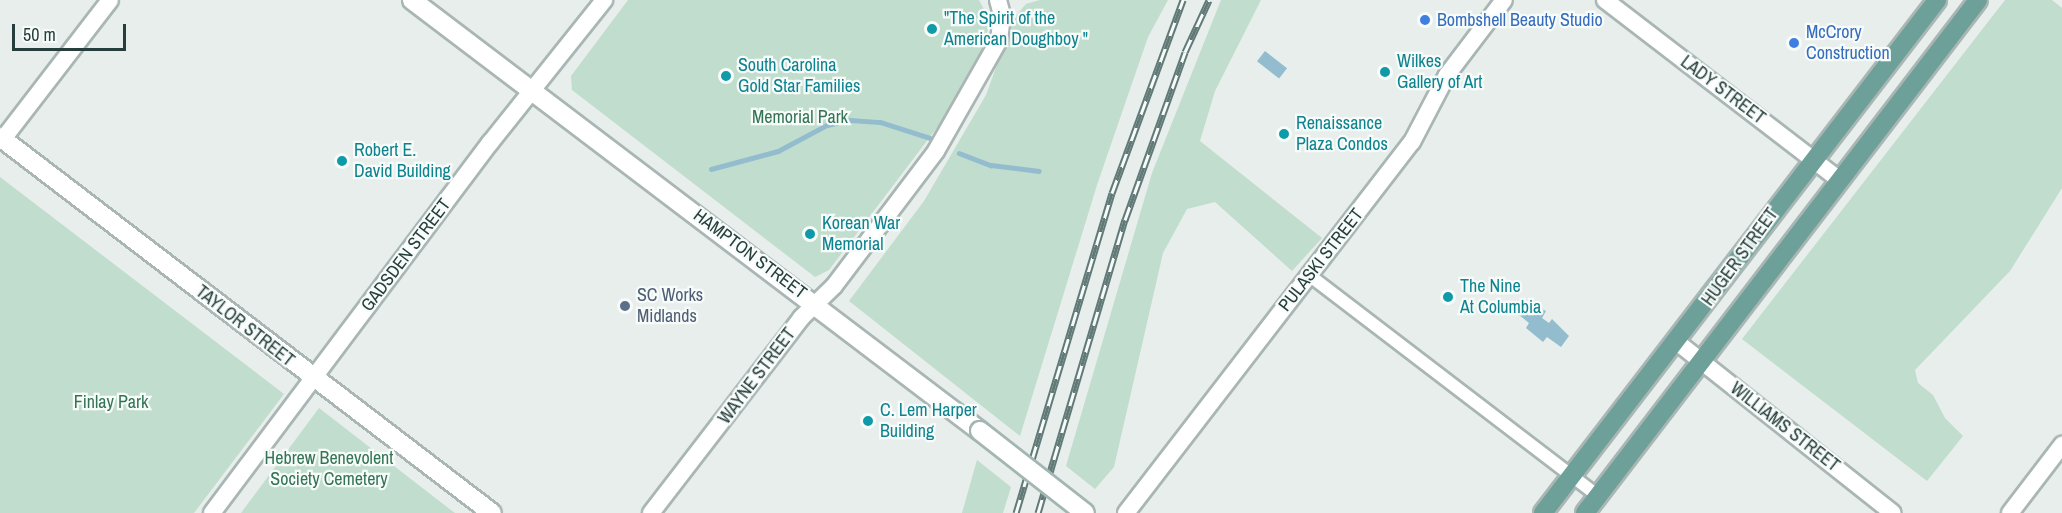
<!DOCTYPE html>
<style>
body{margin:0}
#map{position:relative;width:2062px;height:513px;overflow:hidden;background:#e7eeec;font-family:"Archivo Narrow",sans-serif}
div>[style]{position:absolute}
.green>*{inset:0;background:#c1ddcd}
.water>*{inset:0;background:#93bdce;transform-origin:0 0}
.stream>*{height:4.5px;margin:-2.25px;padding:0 2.25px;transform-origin:2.25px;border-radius:2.25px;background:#93bdce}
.roads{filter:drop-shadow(2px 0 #a9b6b4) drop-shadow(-2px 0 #a9b6b4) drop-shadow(0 2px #a9b6b4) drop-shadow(0 -2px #a9b6b4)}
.minor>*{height:12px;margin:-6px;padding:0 6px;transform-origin:6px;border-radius:6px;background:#fff}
.tertiary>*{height:16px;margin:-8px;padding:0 8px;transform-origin:8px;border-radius:8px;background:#fff}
.secondary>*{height:18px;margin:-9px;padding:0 9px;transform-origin:9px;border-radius:9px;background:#fff}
.primary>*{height:18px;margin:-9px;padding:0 9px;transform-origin:9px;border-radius:9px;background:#6ea09a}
.rail>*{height:7px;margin-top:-3.5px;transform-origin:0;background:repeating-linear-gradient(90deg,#f7fbf9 0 14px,#617a77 0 28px);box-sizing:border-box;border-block:2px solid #617a77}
.bridges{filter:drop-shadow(2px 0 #a3b6b2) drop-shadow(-2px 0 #a3b6b2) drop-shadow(0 2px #a3b6b2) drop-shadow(0 -2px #a3b6b2)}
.secondary-bridge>*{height:18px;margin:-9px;padding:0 9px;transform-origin:9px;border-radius:9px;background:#fff}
.dots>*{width:16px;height:16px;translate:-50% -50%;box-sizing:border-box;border:3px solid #f7fbf9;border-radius:50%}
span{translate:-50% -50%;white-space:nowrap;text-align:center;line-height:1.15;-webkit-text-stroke:4.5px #f7fbf9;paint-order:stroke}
.culture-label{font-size:18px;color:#0d838f}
.left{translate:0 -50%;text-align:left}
.shop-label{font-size:18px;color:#366cbe}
.street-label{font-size:18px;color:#263f3c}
.park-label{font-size:18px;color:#337455}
.service-label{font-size:18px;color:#4e5e75}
.scale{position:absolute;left:12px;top:24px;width:114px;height:27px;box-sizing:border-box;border:3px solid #263f3c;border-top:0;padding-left:8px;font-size:18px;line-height:21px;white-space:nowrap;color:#263f3c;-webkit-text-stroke:4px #f7fbf9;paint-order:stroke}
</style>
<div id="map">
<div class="green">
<i style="clip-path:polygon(628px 0,979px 0,988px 17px,988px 28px,985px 45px,942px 121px,829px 270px,815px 277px,572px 90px,571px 76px)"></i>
<i style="clip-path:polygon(1040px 0,1168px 0,1148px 37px,1097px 185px,1020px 436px,849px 301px,924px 201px,986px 95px,1014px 18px,1026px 4px)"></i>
<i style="clip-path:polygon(1221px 0,1261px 0,1215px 91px,1200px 141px,1322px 238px,1292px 271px,1215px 202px,1187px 209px,1163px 253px,1114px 467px,1095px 489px,1066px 466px,1152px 173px)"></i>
<i style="clip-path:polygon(2005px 0,2052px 0,2062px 8px,2062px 188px,2010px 271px,1915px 370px,1918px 383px,1933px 395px,1945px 418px,1963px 436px,1927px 481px,1742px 339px)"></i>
<i style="clip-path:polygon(0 177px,284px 394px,194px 513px,0 513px)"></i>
<i style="clip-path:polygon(319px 408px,447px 507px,455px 513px,241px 513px)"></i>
<i style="clip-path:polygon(977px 460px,1011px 487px,1003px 513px,962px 513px)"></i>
</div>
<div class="water">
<i style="left:1265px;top:51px;width:28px;height:13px;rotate:38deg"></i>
<i style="clip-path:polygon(1534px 305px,1546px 311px,1542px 318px,1549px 323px,1552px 319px,1569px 336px,1561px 347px,1547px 337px,1543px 342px,1526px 328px,1529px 323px,1519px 315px,1526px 306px,1530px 309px)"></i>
</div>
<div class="stream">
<i style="left:959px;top:153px;width:34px;rotate:21deg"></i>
<i style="left:991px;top:165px;width:48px;rotate:7.1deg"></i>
<i style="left:711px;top:169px;width:69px;rotate:-15deg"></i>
<i style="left:778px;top:151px;width:55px;rotate:-28deg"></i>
<i style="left:827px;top:125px;width:24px;rotate:-12deg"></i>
<i style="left:850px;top:120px;width:30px;rotate:4deg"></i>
<i style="left:880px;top:122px;width:52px;rotate:17.7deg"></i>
</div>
<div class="roads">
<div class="minor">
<i style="left:1309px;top:275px;width:364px;rotate:37.4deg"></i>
</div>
<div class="tertiary">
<i style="left:1605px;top:0;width:296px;rotate:37.5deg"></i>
<i style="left:3px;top:139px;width:175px;rotate:-52.4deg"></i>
<i style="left:1677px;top:342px;width:275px;rotate:38.4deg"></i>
<i style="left:212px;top:513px;width:463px;rotate:-53.1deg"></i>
<i style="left:490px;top:143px;width:183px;rotate:-51.4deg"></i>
<i style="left:651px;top:513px;width:246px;rotate:-52.4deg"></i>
<i style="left:801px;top:318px;width:46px;rotate:-44.1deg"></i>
<i style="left:834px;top:286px;width:169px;rotate:-52.9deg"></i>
<i style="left:936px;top:151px;width:128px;rotate:-60.4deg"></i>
<i style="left:999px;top:40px;width:25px;rotate:-83deg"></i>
<i style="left:1002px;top:15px;width:16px;rotate:-105deg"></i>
<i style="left:1126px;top:513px;width:468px;rotate:-52.4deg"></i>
<i style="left:1412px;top:142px;width:76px;rotate:-62.4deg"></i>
<i style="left:1447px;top:75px;width:94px;rotate:-52.8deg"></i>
<i style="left:2010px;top:513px;width:86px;rotate:-52.6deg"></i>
</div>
<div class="secondary">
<i style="left:412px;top:0;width:713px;rotate:37.19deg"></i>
<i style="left:0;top:137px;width:619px;rotate:37.39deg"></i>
</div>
<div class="primary">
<i style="left:1543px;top:513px;width:647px;rotate:-52.47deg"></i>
<i style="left:1585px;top:513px;width:646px;rotate:-52.54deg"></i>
</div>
</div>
<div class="rail">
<i style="left:1016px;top:513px;width:334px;rotate:-73.3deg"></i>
<i style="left:1112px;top:193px;width:206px;rotate:-69.8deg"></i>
<i style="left:1038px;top:513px;width:306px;rotate:-73.5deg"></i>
<i style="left:1125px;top:220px;width:178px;rotate:-70.3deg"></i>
<i style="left:1185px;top:52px;width:57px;rotate:-65.2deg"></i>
</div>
<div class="bridges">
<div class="secondary-bridge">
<i style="left:980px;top:431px;width:133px;rotate:38deg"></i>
</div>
</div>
<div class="dots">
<i style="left:1425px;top:20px;background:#3f7fe0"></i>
<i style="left:932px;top:29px;background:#0f9aa8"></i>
<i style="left:1794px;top:43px;background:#3f7fe0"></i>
<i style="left:1385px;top:72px;background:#0f9aa8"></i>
<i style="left:726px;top:76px;background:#0f9aa8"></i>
<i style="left:1284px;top:134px;background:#0f9aa8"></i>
<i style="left:342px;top:161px;background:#0f9aa8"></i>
<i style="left:810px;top:234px;background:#0f9aa8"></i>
<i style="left:1448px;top:297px;background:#0f9aa8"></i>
<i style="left:625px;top:306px;background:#5c6f8a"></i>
<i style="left:868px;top:421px;background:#0f9aa8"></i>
</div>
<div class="culture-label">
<span class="left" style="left:944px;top:29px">"The Spirit of the<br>American Doughboy "</span>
<span class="left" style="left:1397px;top:72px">Wilkes<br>Gallery of Art</span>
<span class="left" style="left:738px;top:76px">South Carolina<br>Gold Star Families</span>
<span class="left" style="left:1296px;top:134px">Renaissance<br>Plaza Condos</span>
<span class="left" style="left:354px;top:161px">Robert E.<br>David Building</span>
<span class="left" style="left:822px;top:234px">Korean War<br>Memorial</span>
<span class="left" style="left:1460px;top:297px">The Nine<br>At Columbia</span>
<span class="left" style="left:880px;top:421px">C. Lem Harper<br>Building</span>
</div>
<div class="shop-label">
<span class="left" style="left:1437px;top:20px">Bombshell Beauty Studio</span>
<span class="left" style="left:1806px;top:43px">McCrory<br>Construction</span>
</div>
<div class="street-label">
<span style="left:1723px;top:90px;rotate:37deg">LADY STREET</span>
<span style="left:750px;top:254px;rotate:37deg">HAMPTON STREET</span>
<span style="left:406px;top:255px;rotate:-53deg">GADSDEN STREET</span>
<span style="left:1740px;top:257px;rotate:-54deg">HUGER STREET</span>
<span style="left:1321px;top:260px;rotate:-52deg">PULASKI STREET</span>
<span style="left:245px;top:326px;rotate:38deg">TAYLOR STREET</span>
<span style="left:757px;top:376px;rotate:-53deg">WAYNE STREET</span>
<span style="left:1785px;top:427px;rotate:38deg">WILLIAMS STREET</span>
</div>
<div class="park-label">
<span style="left:800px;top:117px">Memorial Park</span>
<span style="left:111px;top:402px">Finlay Park</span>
<span style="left:329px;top:469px">Hebrew Benevolent<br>Society Cemetery</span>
</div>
<div class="service-label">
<span class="left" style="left:637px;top:306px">SC Works<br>Midlands</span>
</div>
<div class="scale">50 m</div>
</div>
